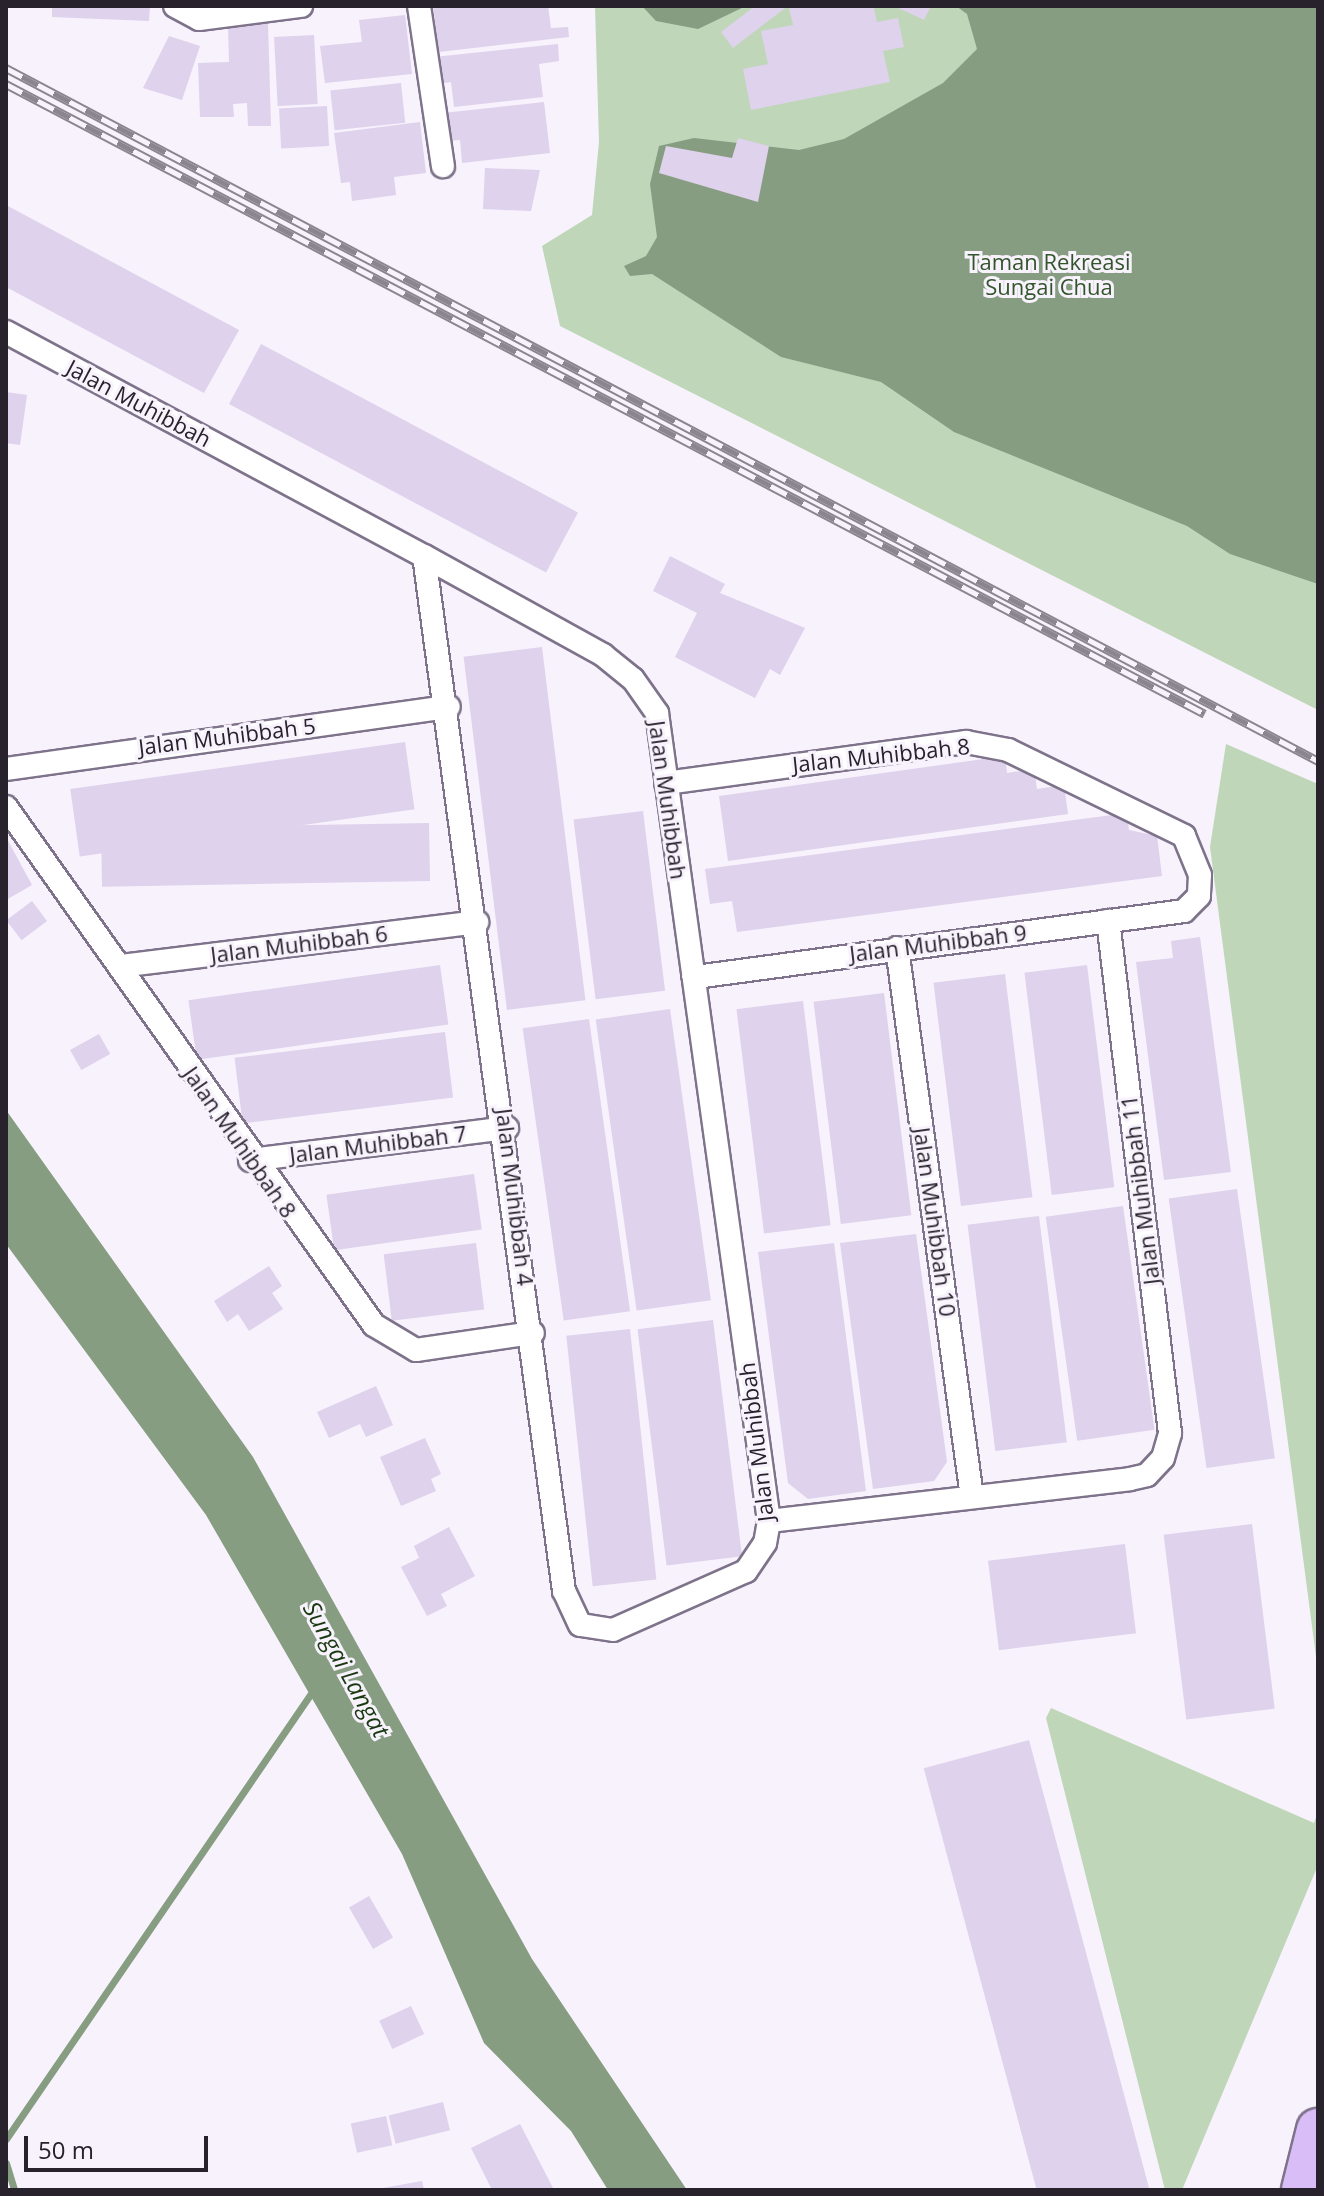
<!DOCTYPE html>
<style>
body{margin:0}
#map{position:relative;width:1324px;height:2196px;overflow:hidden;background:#f7f2fc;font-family:"Open Sans",sans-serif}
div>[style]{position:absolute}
.green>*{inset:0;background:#bfd6b9}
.water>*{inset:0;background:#879d82}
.stream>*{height:7px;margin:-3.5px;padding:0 3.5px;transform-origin:3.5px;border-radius:3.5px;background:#879d82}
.building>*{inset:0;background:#ded2ec;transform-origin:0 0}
.roads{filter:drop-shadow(2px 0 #7e738a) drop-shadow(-2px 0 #7e738a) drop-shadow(0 2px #7e738a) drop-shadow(0 -2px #7e738a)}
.street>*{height:22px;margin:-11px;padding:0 11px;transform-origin:11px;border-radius:11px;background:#fff}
.highway>*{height:42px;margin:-21px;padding:0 21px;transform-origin:21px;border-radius:21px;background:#d9bdf6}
.rail>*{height:9px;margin-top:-4.5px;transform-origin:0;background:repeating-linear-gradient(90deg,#f7f2fc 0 18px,#8a858f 0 36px);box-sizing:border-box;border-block:2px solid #8a858f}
span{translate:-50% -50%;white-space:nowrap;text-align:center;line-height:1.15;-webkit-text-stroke:6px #f7f2fc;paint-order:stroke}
.park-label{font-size:22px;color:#33552b}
.street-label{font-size:22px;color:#27222c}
.water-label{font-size:24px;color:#18380f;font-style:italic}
.frame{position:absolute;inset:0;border:8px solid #27222c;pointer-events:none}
.scale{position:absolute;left:24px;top:2136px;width:184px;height:36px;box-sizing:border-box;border:4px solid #27222c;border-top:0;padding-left:10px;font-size:24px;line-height:28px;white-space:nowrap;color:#27222c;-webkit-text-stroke:6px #f7f2fc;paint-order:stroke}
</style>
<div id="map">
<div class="green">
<i style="clip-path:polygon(595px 6px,1318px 6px,1318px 710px,560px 326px,542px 246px,592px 215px,599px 142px)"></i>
<i style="clip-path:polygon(1226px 744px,1318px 784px,1318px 1672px,1210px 847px)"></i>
<i style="clip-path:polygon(1051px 1708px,1314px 1823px,1318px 1812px,1318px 1865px,1182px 2190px,1165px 2190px,1046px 1718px)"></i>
</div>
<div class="water">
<i style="clip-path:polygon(642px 6px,746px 6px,698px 29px,656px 21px)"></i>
<i style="clip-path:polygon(956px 6px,1318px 6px,1318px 584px,1230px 554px,1187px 526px,954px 432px,881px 382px,781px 357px,652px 274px,630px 276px,624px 266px,646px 256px,657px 237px,650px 184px,659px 146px,694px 138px,799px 150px,844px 139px,943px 83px,977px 49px,967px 14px)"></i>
<i style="clip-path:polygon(6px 1110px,253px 1457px,532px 1959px,687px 2190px,608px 2190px,571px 2131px,484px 2043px,402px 1854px,206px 1515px,6px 1244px)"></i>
</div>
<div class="stream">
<i style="left:6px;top:2139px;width:545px;rotate:-55.61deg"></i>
<i style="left:6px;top:2163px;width:28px;rotate:73deg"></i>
</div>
<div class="building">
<i style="clip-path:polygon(52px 6px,150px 6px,149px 21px,52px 17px)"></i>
<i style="clip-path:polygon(433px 6px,548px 6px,551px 28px,568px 27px,569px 37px,439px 52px)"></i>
<i style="clip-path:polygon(755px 6px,788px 6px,733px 48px,721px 32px)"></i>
<i style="clip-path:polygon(894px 6px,931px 6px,924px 20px)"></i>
<i style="clip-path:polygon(789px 8px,863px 6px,874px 8px,877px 22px,898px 18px,904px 47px,883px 51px,890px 82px,751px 110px,743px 69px,768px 64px,761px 31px,793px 25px)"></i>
<i style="clip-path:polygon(405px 15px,412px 74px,325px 83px,320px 46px,362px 42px,359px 20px)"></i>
<i style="clip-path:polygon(268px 24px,271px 126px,248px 126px,247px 103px,233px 104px,234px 117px,200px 117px,198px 63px,229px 62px,228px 25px)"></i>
<i style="left:314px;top:35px;width:69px;height:40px;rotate:87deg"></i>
<i style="clip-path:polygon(169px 36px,200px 46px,182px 100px,143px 88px)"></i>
<i style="clip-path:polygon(558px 44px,559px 61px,539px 64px,543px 97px,454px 107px,451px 82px,437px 84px,434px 57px)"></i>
<i style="left:401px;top:83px;width:40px;height:71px;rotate:84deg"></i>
<i style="clip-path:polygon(544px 102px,550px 153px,462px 163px,460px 140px,446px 141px,443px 113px)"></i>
<i style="left:327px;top:106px;width:40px;height:48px;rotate:87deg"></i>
<i style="clip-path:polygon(420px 122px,426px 173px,394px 177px,396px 195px,352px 201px,350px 182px,341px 183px,334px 133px)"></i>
<i style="clip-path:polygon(738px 138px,769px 146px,758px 202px,659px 173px,666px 146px,732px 158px)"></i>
<i style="clip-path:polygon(485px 168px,540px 170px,531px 211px,483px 209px)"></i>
<i style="clip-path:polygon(6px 205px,239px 330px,204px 393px,6px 287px)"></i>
<i style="left:261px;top:344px;width:359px;height:68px;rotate:28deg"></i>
<i style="clip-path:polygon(6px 392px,27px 395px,20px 445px,6px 443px)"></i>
<i style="clip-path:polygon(670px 556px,725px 584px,720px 593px,805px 628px,780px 675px,770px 669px,755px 698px,675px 657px,697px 613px,653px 591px)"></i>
<i style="left:542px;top:647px;width:356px;height:79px;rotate:83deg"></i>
<i style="left:405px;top:742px;width:68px;height:338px;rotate:82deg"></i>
<i style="clip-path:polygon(1005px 756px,1007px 773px,1034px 769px,1037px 789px,1064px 785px,1068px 814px,728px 861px,719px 796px)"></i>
<i style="left:643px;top:811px;width:181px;height:70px;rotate:83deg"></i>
<i style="clip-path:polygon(1127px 813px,1129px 830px,1157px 836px,1162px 876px,737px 932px,732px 901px,710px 904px,705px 869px)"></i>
<i style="left:429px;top:823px;width:58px;height:328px;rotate:89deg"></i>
<i style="clip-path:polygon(6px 837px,32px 885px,6px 900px)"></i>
<i style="left:32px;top:901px;width:25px;height:32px;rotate:53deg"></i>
<i style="clip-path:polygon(1200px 937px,1231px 1172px,1164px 1180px,1136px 962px,1173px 958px,1171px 941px)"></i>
<i style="left:440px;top:965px;width:60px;height:254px;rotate:82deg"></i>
<i style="left:1087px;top:965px;width:224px;height:63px;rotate:83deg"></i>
<i style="left:1005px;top:974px;width:225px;height:72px;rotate:83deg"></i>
<i style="left:884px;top:993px;width:224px;height:71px;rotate:83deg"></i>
<i style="left:803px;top:1001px;width:226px;height:67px;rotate:83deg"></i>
<i style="left:670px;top:1009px;width:294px;height:75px;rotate:82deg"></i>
<i style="left:589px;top:1019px;width:295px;height:67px;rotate:82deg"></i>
<i style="left:445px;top:1032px;width:66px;height:212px;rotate:83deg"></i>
<i style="left:99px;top:1034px;width:23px;height:33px;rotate:61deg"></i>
<i style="left:474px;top:1174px;width:56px;height:149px;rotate:82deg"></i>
<i style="left:1237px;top:1189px;width:272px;height:69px;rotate:82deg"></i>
<i style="left:1123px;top:1206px;width:226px;height:78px;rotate:82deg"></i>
<i style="left:1039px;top:1216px;width:228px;height:72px;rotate:83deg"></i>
<i style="clip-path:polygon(916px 1234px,947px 1462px,934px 1481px,873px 1489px,840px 1243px)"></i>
<i style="left:476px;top:1243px;width:67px;height:93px;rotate:83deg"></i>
<i style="clip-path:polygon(834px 1243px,866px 1491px,808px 1499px,788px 1483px,758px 1252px)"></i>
<i style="clip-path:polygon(269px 1266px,282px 1286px,272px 1293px,283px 1309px,249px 1331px,238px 1314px,227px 1322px,214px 1301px)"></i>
<i style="left:713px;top:1320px;width:238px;height:76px;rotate:83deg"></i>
<i style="left:630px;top:1329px;width:252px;height:64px;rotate:84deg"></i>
<i style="clip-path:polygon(376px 1386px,393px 1425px,366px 1437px,360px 1424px,329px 1438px,317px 1412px)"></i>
<i style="clip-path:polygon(425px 1438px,441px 1474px,431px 1479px,436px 1491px,401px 1506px,380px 1457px)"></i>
<i style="left:1252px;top:1524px;width:186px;height:89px;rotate:83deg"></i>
<i style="clip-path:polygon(449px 1527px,475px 1576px,441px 1594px,447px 1606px,427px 1616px,401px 1567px,419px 1558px,414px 1546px)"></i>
<i style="left:1125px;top:1544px;width:90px;height:138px;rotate:83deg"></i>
<i style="left:1029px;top:1740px;width:465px;height:109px;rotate:75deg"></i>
<i style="left:369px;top:1896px;width:48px;height:23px;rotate:60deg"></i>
<i style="left:411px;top:2006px;width:31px;height:35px;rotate:65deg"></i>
<i style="left:443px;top:2102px;width:29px;height:56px;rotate:76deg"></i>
<i style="left:386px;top:2116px;width:30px;height:36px;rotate:78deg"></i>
<i style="clip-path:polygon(520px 2124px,553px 2188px,549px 2190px,492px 2190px,471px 2148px)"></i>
<i style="clip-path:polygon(422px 2181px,424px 2190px,383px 2190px,383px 2188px)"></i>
</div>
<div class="roads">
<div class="street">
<i style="left:175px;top:6px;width:27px;rotate:28deg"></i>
<i style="left:199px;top:19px;width:103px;rotate:-7.3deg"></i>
<i style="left:419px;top:6px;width:162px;rotate:81.5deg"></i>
<i style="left:6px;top:332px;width:474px;rotate:28.2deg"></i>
<i style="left:424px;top:556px;width:205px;rotate:28.9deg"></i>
<i style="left:603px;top:655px;width:38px;rotate:39deg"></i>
<i style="left:633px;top:679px;width:42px;rotate:54.8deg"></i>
<i style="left:657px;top:713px;width:816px;rotate:82.11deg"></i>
<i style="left:769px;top:1521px;width:22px;rotate:100deg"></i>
<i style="left:765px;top:1543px;width:34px;rotate:124deg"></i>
<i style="left:746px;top:1571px;width:145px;rotate:156.1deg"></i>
<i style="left:613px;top:1630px;width:33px;rotate:-171deg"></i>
<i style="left:580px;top:1625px;width:38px;rotate:-115deg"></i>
<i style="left:564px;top:1591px;width:1044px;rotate:-97.7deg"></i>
<i style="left:6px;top:769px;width:447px;rotate:-8deg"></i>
<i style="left:666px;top:783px;width:303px;rotate:-7.8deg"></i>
<i style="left:966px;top:742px;width:43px;rotate:10.8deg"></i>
<i style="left:1008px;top:750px;width:196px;rotate:26deg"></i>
<i style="left:1184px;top:836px;width:42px;rotate:67.7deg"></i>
<i style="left:1200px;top:875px;width:21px;rotate:93deg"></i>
<i style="left:1199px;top:896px;width:21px;rotate:135deg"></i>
<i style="left:1184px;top:911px;width:495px;rotate:172.3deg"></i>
<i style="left:6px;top:807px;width:635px;rotate:54.61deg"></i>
<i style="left:374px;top:1325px;width:49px;rotate:30.8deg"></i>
<i style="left:416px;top:1350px;width:118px;rotate:-8.3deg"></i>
<i style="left:897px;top:948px;width:554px;rotate:82.22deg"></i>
<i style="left:120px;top:966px;width:360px;rotate:-7deg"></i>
<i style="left:250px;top:1160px;width:259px;rotate:-7.1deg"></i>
<i style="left:769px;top:1521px;width:363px;rotate:-6.6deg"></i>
<i style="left:1130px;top:1479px;width:17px;rotate:-13deg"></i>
<i style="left:1147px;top:1475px;width:23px;rotate:-47deg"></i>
<i style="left:1163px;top:1458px;width:26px;rotate:-74deg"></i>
<i style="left:1170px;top:1433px;width:516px;rotate:-96.9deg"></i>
</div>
<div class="highway">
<i style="left:1303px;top:2190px;width:62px;rotate:-76deg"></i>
</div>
</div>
<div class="rail">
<i style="left:6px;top:68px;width:1484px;rotate:27.84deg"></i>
<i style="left:6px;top:84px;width:1354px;rotate:27.72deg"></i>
</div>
<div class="park-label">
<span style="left:1049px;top:274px">Taman Rekreasi<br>Sungai Chua</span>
</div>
<div class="street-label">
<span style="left:139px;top:403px;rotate:28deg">Jalan Muhibbah</span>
<span style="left:227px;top:736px;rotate:-7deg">Jalan Muhibbah 5</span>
<span style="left:881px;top:755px;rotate:-6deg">Jalan Muhibbah 8</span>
<span style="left:668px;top:800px;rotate:82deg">Jalan Muhibbah</span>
<span style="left:938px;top:943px;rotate:-7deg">Jalan Muhibbah 9</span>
<span style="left:299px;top:944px;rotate:-7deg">Jalan Muhibbah 6</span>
<span style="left:240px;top:1142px;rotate:55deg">Jalan Muhibbah 8</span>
<span style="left:378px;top:1144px;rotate:-7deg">Jalan Muhibbah 7</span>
<span style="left:1140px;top:1190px;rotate:-97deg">Jalan Muhibbah 11</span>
<span style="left:515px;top:1197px;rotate:83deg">Jalan Muhibbah 4</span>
<span style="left:935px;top:1222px;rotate:82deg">Jalan Muhibbah 10</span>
<span style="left:756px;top:1442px;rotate:-97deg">Jalan Muhibbah</span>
</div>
<div class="water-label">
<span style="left:347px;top:1669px;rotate:61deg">Sungai Langat</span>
</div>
<div class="frame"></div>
<div class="scale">50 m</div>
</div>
